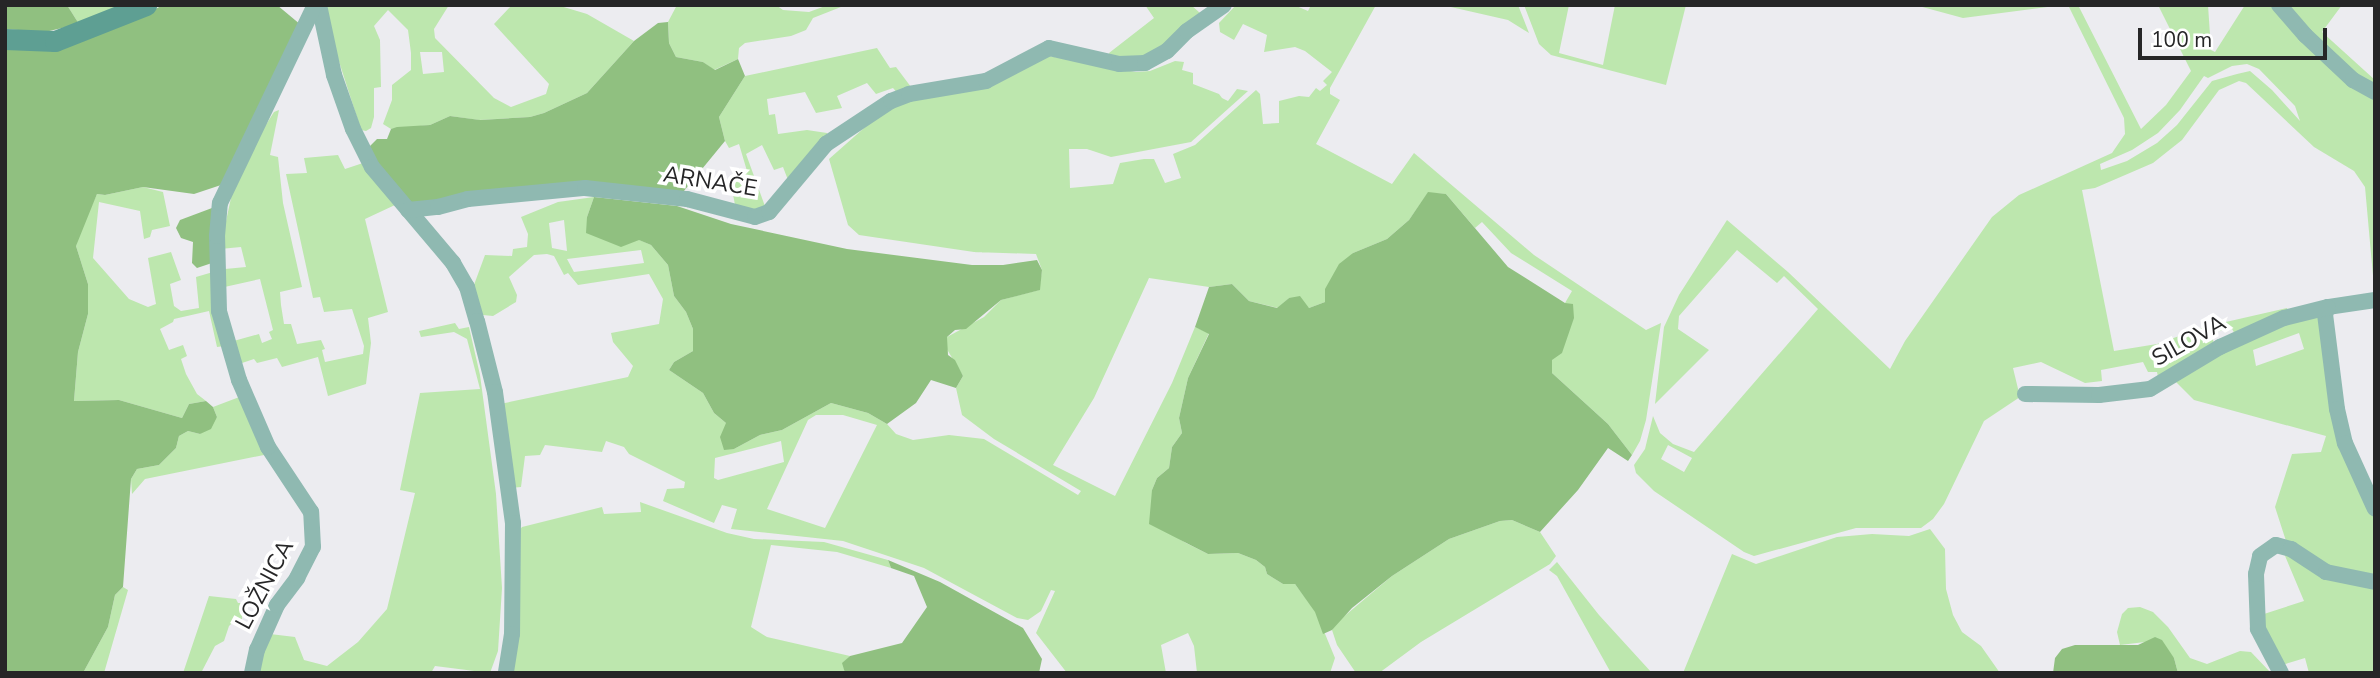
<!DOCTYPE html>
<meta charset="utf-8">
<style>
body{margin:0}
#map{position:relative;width:2380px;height:678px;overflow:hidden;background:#ececf0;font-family:"Nunito Sans",sans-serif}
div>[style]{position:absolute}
.green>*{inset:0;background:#bde7ae}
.forest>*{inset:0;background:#90c080}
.street>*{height:16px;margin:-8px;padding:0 8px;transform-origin:8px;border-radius:8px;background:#8fb9b1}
.secondary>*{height:21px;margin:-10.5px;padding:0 10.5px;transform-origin:10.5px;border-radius:10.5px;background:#5e9f93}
span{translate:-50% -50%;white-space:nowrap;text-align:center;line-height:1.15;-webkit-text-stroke:7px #fff;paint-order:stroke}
.street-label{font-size:23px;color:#262627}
.frame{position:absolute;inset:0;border:7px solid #262627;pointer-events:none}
.scale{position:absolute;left:2138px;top:28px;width:189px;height:32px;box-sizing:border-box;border:4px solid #262627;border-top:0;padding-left:9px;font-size:21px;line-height:24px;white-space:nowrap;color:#262627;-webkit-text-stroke:5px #fff;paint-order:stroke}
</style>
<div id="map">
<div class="green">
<i style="clip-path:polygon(67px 5px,124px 5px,79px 24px)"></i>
<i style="clip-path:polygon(evenodd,326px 5px,449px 5px,434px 29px,435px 38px,494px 98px,511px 107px,546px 94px,549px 84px,494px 24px,512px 5px,557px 5px,587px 14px,634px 41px,587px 93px,544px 113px,530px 117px,479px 120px,450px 116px,430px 125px,391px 129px,383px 124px,392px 100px,392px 85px,411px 70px,411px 53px,408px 30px,388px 10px,374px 26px,380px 40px,381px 87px,374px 88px,374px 117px,371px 128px,366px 131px,361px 130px,326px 21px,326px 5px,420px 52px,442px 52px,444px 72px,423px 74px,420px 52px)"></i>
<i style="clip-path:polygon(677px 5px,776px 5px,783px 10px,809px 12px,828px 5px,846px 5px,813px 18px,806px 30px,791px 36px,745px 43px,739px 48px,738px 59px,714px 70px,703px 62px,676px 57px,669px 43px,668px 22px)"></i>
<i style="clip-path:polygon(1145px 5px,1191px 5px,1200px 13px,1150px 57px,1110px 57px,1109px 53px,1154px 18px)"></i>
<i style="clip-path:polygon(evenodd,1236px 5px,1294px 5px,1308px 11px,1311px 5px,1376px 5px,1330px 88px,1330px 94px,1340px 100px,1316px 144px,1392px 184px,1414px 153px,1534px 255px,1646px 330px,1661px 323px,1646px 420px,1640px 441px,1632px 455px,1608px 424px,1552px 373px,1552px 360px,1565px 303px,1572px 291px,1511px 253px,1482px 222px,1475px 228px,1446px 194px,1428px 193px,1409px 220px,1387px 239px,1353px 253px,1325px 302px,1309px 308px,1289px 298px,1278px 308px,1249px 301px,1232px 284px,1209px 287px,1149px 278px,1094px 398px,1053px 465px,1115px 496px,1172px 383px,1195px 327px,1209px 333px,1188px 378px,1179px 418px,1182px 433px,1172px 447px,1169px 468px,1157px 478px,1152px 490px,1153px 499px,1168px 532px,1186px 543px,1208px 554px,1238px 553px,1256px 560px,1265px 567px,1267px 574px,1283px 584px,1295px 584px,1316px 612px,1335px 658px,1330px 673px,1197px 673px,1194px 646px,1188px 633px,1161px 645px,1166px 673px,1067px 673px,1036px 633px,1055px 591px,1051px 590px,1041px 611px,1028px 620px,1017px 618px,924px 568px,843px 541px,731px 529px,737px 509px,722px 505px,714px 523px,663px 501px,667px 489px,684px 488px,685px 482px,629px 454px,624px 447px,606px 441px,602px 452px,545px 445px,540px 455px,525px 456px,521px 487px,510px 488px,500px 404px,628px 377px,633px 366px,613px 342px,611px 333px,659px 324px,663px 299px,649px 274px,578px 285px,568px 273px,564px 275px,554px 256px,547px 254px,534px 255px,509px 277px,517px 295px,516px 302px,493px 316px,483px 315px,471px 293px,485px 255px,512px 256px,513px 249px,527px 247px,528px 234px,521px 217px,558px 202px,594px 197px,587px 217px,651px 245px,668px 265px,674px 296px,686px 312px,693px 329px,693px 351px,674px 362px,669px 370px,703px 393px,714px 413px,726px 423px,734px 449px,760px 435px,782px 430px,831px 403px,868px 413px,887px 424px,896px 434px,913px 440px,949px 435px,984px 439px,1078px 495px,1081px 491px,994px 439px,962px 415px,956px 388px,963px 376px,945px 346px,947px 337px,984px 317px,1001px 300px,1039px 290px,1042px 270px,1036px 254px,974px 252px,859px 235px,848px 225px,829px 159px,872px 121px,897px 106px,1044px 55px,1136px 72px,1150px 71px,1175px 61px,1184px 62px,1182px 70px,1193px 73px,1193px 84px,1219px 94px,1222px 98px,1228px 101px,1237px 89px,1248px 91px,1191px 142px,1111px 157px,1087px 149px,1069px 149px,1070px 188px,1113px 184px,1120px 163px,1144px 159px,1154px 159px,1165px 183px,1181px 178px,1173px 154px,1195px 145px,1256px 90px,1260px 94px,1263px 124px,1279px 123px,1279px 101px,1299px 96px,1309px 97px,1316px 88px,1320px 91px,1327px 85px,1323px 81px,1332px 72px,1305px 51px,1295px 47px,1264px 52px,1267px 35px,1243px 24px,1234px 40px,1220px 32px,1219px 23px,1236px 5px,564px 220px,567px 251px,552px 248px,549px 223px,564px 220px,1236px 5px,641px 250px,644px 263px,574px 272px,567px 259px,641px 250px,1236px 5px,816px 415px,843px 415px,877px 425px,825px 528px,767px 509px,808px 420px,816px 415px,1236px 5px,781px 441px,784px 462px,718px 480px,714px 478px,715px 458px,781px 441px)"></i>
<i style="clip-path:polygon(1442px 5px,1518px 5px,1529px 33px,1508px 20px)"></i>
<i style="clip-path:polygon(1524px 5px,1569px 5px,1559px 53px,1603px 65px,1615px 5px,1686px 5px,1666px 85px,1551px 55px,1539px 44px)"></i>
<i style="clip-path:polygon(1915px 5px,2063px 5px,1963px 18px)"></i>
<i style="clip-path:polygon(evenodd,2068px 5px,2078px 5px,2141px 129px,2166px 105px,2191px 71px,2158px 5px,2208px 5px,2211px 50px,2215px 52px,2245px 5px,2275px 5px,2375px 99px,2375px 298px,2365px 187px,2354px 171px,2314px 147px,2246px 83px,2239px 81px,2219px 90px,2182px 140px,2153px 163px,2095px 188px,2082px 190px,2114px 351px,2157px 344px,2204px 327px,2287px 308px,2289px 314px,2237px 338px,2231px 327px,2211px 334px,2216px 349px,2159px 382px,2157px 372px,2148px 372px,2143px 362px,2101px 370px,2102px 381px,2085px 383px,2041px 362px,2013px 368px,2020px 397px,1984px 421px,1944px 504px,1933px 519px,1921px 528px,1856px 528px,1754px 556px,1744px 552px,1654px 491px,1636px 473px,1634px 465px,1645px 449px,1653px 416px,1660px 433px,1673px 444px,1694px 452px,1818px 309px,1784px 276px,1777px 283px,1737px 250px,1679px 316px,1678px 329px,1709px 350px,1655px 404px,1664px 327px,1679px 295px,1727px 220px,1788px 272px,1890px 369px,1905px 341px,1992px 217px,2019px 195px,2112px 153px,2125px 134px,2124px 118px,2068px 5px,2247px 64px,2259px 69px,2295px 106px,2300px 121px,2272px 90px,2250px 71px,2237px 74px,2212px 81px,2177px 125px,2157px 143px,2127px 161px,2101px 170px,2100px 164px,2132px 150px,2158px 133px,2180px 110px,2204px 76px,2208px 78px,2232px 66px,2247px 64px,2068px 5px,1668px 445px,1692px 458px,1684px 472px,1661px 459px,1668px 445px)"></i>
<i style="clip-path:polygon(2283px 5px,2342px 5px,2322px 32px,2375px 80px,2375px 89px,2362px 82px)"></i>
<i style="clip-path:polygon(877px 48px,890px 68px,896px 67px,911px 87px,900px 96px,893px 88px,876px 94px,867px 83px,837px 96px,842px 108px,816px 113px,805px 92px,767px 99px,769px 115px,775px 114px,778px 134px,807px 130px,827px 133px,828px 138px,788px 180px,783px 167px,774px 170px,762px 145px,746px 154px,766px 209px,736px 210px,730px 179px,747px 171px,739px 144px,729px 148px,725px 141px,719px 117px,745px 76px)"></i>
<i style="clip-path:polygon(279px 110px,270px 155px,278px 157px,283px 203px,302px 287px,280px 292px,281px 305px,284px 324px,291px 324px,297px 344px,321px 340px,325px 349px,322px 350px,325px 362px,363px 354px,364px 346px,352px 309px,324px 312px,320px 297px,313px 298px,286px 174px,307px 173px,304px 158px,338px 155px,345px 169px,366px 162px,395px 205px,365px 219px,388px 312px,368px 318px,371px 343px,366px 384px,328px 396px,318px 357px,282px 367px,277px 358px,257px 363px,254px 359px,239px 364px,230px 342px,259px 334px,262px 343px,272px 339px,269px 332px,273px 330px,260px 279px,220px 288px,225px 269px,246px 267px,241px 247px,220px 249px,234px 184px,253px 145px,274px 112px)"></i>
<i style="clip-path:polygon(143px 187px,163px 192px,170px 226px,152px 230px,150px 237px,144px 239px,140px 211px,99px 202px,93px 258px,129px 299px,148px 307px,156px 304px,148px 258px,171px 252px,181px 280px,170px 284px,174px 306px,181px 311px,199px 308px,196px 277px,213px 272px,224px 346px,217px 347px,209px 311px,174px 319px,173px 322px,160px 329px,169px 350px,183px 345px,187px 356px,181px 359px,186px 374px,197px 394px,206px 401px,189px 404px,182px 418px,119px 400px,74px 401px,78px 352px,88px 314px,88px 284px,76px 246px,77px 238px,97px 194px,105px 195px)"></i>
<i style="clip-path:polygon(evenodd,2319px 313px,2357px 476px,2375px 521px,2375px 577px,2342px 573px,2286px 541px,2275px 507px,2292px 454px,2321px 452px,2326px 436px,2194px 400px,2175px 381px,2262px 331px,2319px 313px,2299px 333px,2304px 349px,2256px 366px,2253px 350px,2299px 333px)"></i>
<i style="clip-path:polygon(455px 323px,459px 329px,469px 327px,480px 375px,496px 494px,502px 588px,498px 651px,490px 673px,435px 666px,431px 673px,257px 673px,270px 634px,295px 637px,304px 660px,327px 666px,358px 642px,387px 609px,415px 493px,400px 490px,420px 393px,480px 389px,467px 339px,454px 332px,421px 337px,419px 331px)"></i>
<i style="clip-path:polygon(242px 396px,269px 454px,145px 479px,132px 494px,131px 479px,137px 469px,159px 465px,176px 448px,179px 436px,188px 431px,200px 434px,217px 417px,213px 407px)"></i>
<i style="clip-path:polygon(640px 502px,727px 533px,754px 539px,824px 542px,888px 560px,891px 568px,837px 552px,771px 545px,751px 627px,767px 637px,850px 656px,843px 663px,845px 673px,511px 673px,518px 532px,522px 527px,602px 507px,604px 514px,641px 512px)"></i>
<i style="clip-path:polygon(1512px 520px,1540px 532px,1556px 556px,1550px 564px,1421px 642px,1379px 673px,1356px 673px,1337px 645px,1332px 630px,1335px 624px,1392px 576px,1449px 539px,1500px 521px)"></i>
<i style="clip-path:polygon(1930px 529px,1945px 549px,1946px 589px,1953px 615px,1962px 632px,1981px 646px,2000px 673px,1683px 673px,1732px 554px,1756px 564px,1837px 537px,1872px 534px,1909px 536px)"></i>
<i style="clip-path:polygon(2283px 551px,2375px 586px,2375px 673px,2309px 673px,2305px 658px,2282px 665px,2265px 628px,2264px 614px,2304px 601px)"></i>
<i style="clip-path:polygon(1557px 562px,1599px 615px,1652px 673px,1611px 673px,1557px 576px,1549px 570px)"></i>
<i style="clip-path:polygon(123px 587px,128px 590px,104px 673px,83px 673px,108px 627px,115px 595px)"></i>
<i style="clip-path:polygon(209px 596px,236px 599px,238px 603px,249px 603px,242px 615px,242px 622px,237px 626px,232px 623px,229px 626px,224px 641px,215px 646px,201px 673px,183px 673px)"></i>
<i style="clip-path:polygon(2140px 607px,2153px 612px,2168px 627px,2190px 658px,2207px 664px,2240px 651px,2251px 652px,2271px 673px,2178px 673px,2174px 658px,2145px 642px,2120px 645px,2117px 632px,2122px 614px,2128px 608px)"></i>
</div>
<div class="forest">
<i style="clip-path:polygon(5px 5px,67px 5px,79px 24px,45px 32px,5px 29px)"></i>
<i style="clip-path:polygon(163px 5px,277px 5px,301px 25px,224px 184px,194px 194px,143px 187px,105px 195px,97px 194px,76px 246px,88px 284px,88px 314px,78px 352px,74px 401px,119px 400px,182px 418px,189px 404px,206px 401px,213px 407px,217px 417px,211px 429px,200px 434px,188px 431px,179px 436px,176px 448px,159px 465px,137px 469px,131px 479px,123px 587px,115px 595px,108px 627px,83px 673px,5px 673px,5px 47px,137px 19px)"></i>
<i style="clip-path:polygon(668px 22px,669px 43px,676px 57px,703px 62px,715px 70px,738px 59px,745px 76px,719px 117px,725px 141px,679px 197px,617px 187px,411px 208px,395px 194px,368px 148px,377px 139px,387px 139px,391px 129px,397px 127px,430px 125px,450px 116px,480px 120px,530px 117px,544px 113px,587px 93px,634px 41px,658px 23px)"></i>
<i style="clip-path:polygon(1428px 192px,1446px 194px,1508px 267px,1565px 303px,1573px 304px,1574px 318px,1562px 353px,1552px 360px,1552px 373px,1608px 424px,1632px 455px,1628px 461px,1608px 448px,1578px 490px,1540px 532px,1512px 520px,1500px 521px,1449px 539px,1392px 576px,1352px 608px,1332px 630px,1323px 634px,1315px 612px,1295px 584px,1283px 584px,1267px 574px,1265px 567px,1256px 560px,1238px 553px,1208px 554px,1149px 524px,1152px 490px,1157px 478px,1169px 468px,1172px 447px,1182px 433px,1179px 418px,1188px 378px,1209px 334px,1195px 327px,1209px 287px,1232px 284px,1249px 301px,1277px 308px,1289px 298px,1300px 296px,1309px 308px,1325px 302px,1325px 289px,1339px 264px,1353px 253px,1387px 239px,1409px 220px)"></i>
<i style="clip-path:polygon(594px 197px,677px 206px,731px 224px,847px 249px,972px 265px,1003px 265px,1037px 260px,1042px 270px,1040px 290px,1001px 300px,966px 329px,955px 330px,947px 337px,948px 355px,955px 360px,963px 376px,956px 388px,931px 380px,916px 403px,887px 424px,868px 413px,831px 403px,782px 430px,760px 435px,734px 449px,724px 450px,720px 437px,726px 423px,714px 413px,703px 393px,669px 370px,674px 362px,693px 351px,693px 329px,686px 312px,674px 296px,668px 265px,651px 245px,639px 240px,621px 247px,586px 233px,587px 217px)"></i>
<i style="clip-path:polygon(212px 208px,212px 263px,197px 268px,192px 263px,193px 242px,181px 238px,176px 228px,180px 220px)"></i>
<i style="clip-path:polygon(888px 560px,940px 582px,1023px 628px,1042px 659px,1039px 673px,845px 673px,842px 663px,850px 656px,902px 643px,927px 607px,914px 576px,891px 568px)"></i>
<i style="clip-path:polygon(2155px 637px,2162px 640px,2174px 658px,2178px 673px,2053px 673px,2055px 658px,2062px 649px,2075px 645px,2138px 645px)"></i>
</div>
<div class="street">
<i style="left:319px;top:5px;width:72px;rotate:77.9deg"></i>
<i style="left:334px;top:75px;width:57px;rotate:70.6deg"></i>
<i style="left:353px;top:129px;width:42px;rotate:63.4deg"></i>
<i style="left:372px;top:167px;width:126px;rotate:49.8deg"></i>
<i style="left:453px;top:263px;width:28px;rotate:60deg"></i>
<i style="left:467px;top:287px;width:35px;rotate:74deg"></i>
<i style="left:477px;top:321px;width:73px;rotate:75.8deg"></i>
<i style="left:495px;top:392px;width:132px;rotate:82.2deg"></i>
<i style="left:513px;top:523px;width:111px;rotate:90.5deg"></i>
<i style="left:512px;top:634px;width:39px;rotate:99deg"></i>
<i style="left:2279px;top:5px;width:40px;rotate:49deg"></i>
<i style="left:2305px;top:35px;width:66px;rotate:43.2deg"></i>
<i style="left:2353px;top:80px;width:25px;rotate:29deg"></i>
<i style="left:408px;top:210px;width:30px;rotate:-6deg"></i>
<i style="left:438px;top:207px;width:31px;rotate:-15deg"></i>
<i style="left:468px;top:199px;width:118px;rotate:-5.4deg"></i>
<i style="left:585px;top:188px;width:103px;rotate:6.2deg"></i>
<i style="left:687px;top:199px;width:70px;rotate:14.8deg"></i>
<i style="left:755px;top:217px;width:15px;rotate:-20deg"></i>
<i style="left:769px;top:212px;width:89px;rotate:-50deg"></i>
<i style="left:826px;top:144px;width:78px;rotate:-33.5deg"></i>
<i style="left:891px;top:101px;width:19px;rotate:-21deg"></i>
<i style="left:909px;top:94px;width:78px;rotate:-9.6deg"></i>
<i style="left:986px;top:81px;width:71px;rotate:-27.6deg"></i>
<i style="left:1049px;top:48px;width:72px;rotate:12.9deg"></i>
<i style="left:1119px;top:64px;width:26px;rotate:-2deg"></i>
<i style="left:1145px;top:63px;width:25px;rotate:-29deg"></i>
<i style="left:1167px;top:51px;width:28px;rotate:-45deg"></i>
<i style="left:1187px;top:31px;width:45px;rotate:-35.1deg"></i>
<i style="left:2375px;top:300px;width:48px;rotate:171.5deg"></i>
<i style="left:2328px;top:307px;width:8px;rotate:113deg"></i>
<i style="left:2325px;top:314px;width:96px;rotate:82.8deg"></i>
<i style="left:2337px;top:409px;width:35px;rotate:77deg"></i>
<i style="left:2345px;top:443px;width:72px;rotate:65.6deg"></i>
<i style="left:2025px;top:394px;width:74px;rotate:0.8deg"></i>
<i style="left:2099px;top:395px;width:51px;rotate:-6.7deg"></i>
<i style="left:2150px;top:389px;width:82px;rotate:-31deg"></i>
<i style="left:2220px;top:347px;width:70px;rotate:-24.4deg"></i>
<i style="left:2284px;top:318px;width:45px;rotate:-14deg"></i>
<i style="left:252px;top:673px;width:24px;rotate:-78deg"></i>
<i style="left:257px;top:650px;width:49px;rotate:-66deg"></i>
<i style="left:277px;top:605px;width:34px;rotate:-53deg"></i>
<i style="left:297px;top:578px;width:35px;rotate:-63deg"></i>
<i style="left:313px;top:547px;width:35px;rotate:-93deg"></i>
<i style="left:311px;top:512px;width:78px;rotate:-123.5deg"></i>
<i style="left:268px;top:447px;width:73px;rotate:-113.4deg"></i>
<i style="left:239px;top:380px;width:72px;rotate:-106.2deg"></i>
<i style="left:219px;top:311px;width:75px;rotate:-91.5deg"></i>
<i style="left:217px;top:236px;width:33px;rotate:-85deg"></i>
<i style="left:220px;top:203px;width:220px;rotate:-64.4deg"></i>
<i style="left:2281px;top:673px;width:50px;rotate:-117.6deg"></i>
<i style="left:2258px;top:629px;width:55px;rotate:-92.1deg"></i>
<i style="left:2256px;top:574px;width:18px;rotate:-77deg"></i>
<i style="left:2260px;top:556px;width:19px;rotate:-35deg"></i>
<i style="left:2276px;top:545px;width:16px;rotate:15deg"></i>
<i style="left:2291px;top:549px;width:42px;rotate:33.3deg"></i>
<i style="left:2326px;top:572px;width:50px;rotate:11.5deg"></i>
</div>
<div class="secondary">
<i style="left:5px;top:39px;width:50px;rotate:2.3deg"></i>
<i style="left:55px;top:41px;width:98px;rotate:-21.6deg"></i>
</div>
<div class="street-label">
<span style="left:710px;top:182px;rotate:9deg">ARNAČE</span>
<span style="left:2189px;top:341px;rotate:-29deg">SILOVA</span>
<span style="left:265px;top:585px;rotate:-62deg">LOŽNICA</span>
</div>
<div class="frame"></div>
<div class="scale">100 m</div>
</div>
